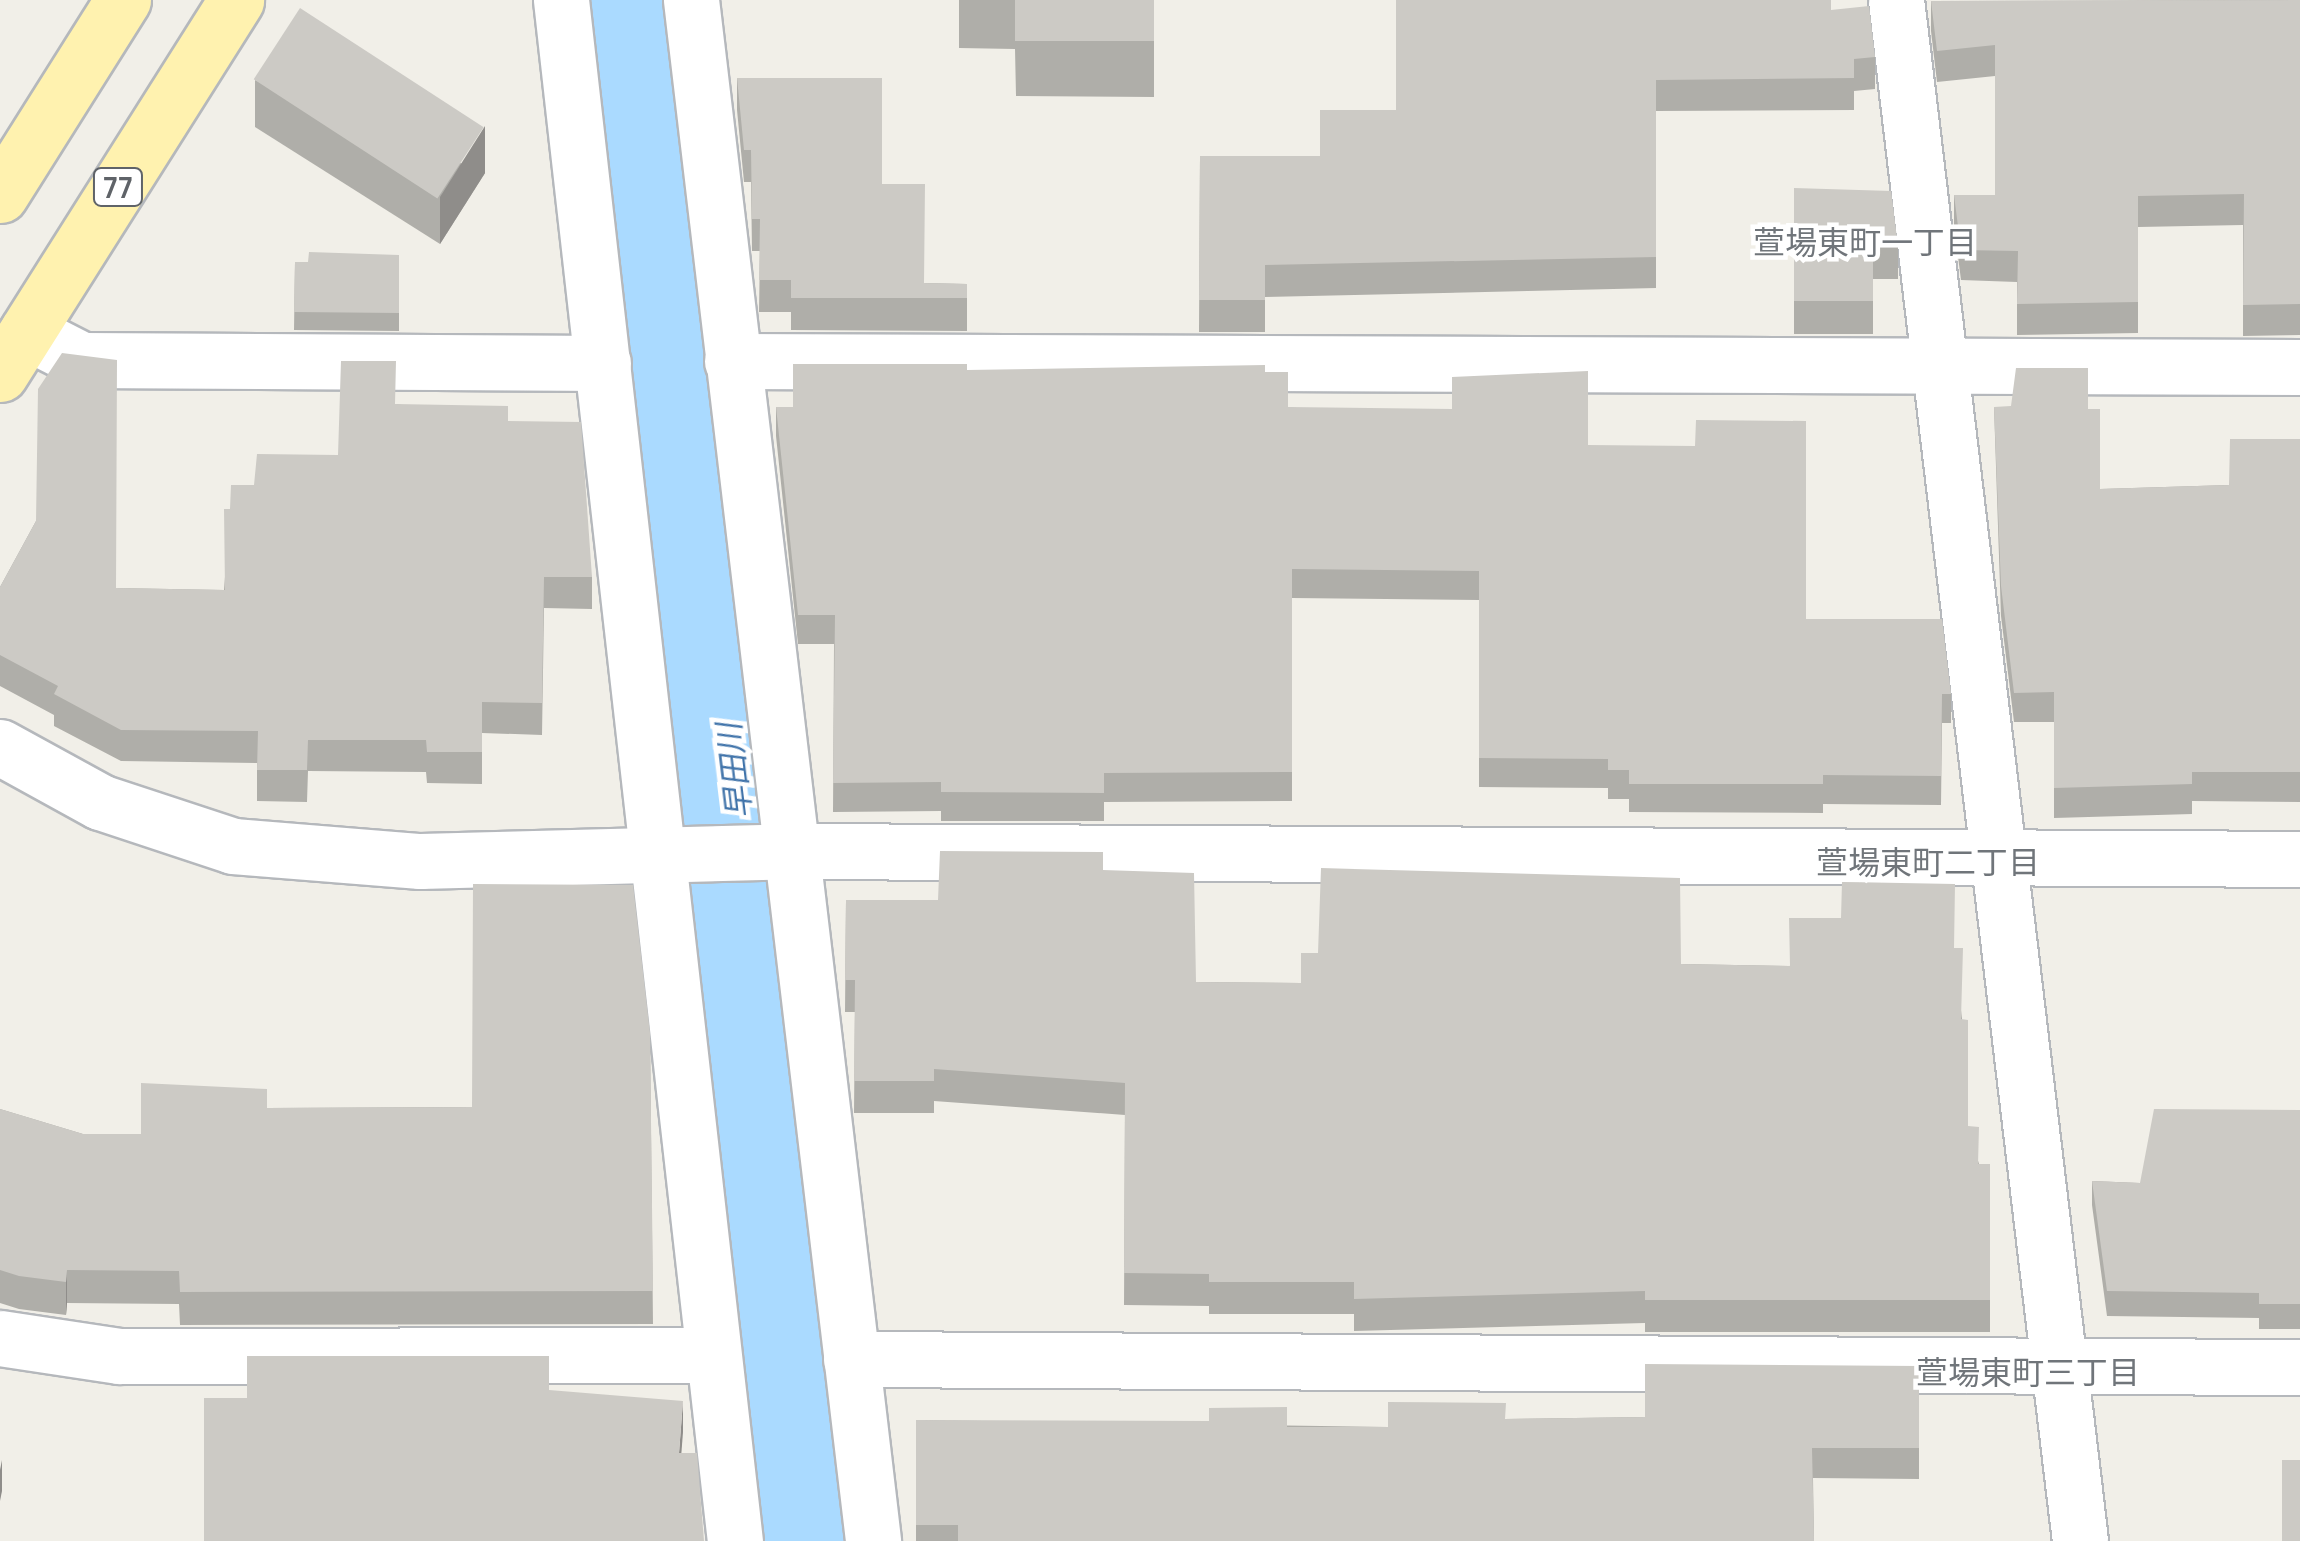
<!DOCTYPE html>
<meta charset="utf-8">
<style>
body{margin:0}
#map{position:relative;width:2300px;height:1541px;overflow:hidden;background:#f1efe8;font-family:Manrope,"Noto Sans JP",sans-serif}
div>[style]{position:absolute}
.river>*{height:120px;margin:-60px;padding:0 60px;transform-origin:60px;border-radius:60px;background:#aadaff}
.roads{filter:drop-shadow(2px 0 #b5b8bc) drop-shadow(-2px 0 #b5b8bc) drop-shadow(0 2px #b5b8bc) drop-shadow(0 -2px #b5b8bc)}
.minor>*{height:55px;margin:-27.5px;padding:0 27.5px;transform-origin:27.5px;border-radius:27.5px;background:#fff}
.primary>*{height:55px;margin:-27.5px;padding:0 27.5px;transform-origin:27.5px;border-radius:27.5px;background:#fff2af}
.wall>*{inset:0;background:#afaea9}
.shaded-wall>*{inset:0;background:#8f8d8a}
.building>*{inset:0;background:#cccac5;transform-origin:0 0}
span{translate:-50% -50%;white-space:nowrap;text-align:center;line-height:1.15;-webkit-text-stroke:9px #fff;paint-order:stroke}
.shield-label span{padding:2px 8px;background:#fff;border:2px solid;border-radius:8px;-webkit-text-stroke-width:0}
.shield-label{font-size:28px;color:#5f6368;font-weight:700}
.neighbourhood-label{font-size:32px;color:#70757a}
.water-label{font-size:32px;color:#4174aa;font-style:italic}
</style>
<div id="map">
<div class="river">
<i style="left:646px;top:0;width:1551px;rotate:83.48deg"></i>
</div>
<div class="roads">
<div class="minor">
<i style="left:561px;top:0;width:1551px;rotate:83.56deg"></i>
<i style="left:691px;top:0;width:1552px;rotate:83.26deg"></i>
<i style="left:1896px;top:0;width:1552px;rotate:83.19deg"></i>
<i style="left:27px;top:332px;width:62px;rotate:27deg"></i>
<i style="left:82px;top:360px;width:521px;rotate:0.33deg"></i>
<i style="left:732px;top:361px;width:1568px;rotate:0.22deg"></i>
<i style="left:0;top:747px;width:114px;rotate:28.8deg"></i>
<i style="left:100px;top:802px;width:140px;rotate:18.3deg"></i>
<i style="left:233px;top:846px;width:188px;rotate:4.6deg"></i>
<i style="left:420px;top:861px;width:371px;rotate:-1.5deg"></i>
<i style="left:791px;top:851px;width:1509px;rotate:0.3deg"></i>
<i style="left:0;top:1338px;width:120px;rotate:8.6deg"></i>
<i style="left:119px;top:1356px;width:594px;rotate:-0.1deg"></i>
<i style="left:851px;top:1359px;width:1449px;rotate:0.32deg"></i>
</div>
<div class="primary">
<i style="left:0;top:195px;width:231px;rotate:-57.8deg"></i>
<i style="left:0;top:374px;width:442px;rotate:-57.7deg"></i>
</div>
</div>
<div class="wall">
<i style="clip-path:polygon(959px 0,1154px 0,1154px 97px,1016px 96px,1015px 49px,959px 48px)"></i>
<i style="clip-path:polygon(2300px 0,2300px 335px,2243px 336px,2243px 225px,2138px 227px,2138px 333px,2017px 335px,2017px 282px,1961px 280px,1954px 225px,1954px 195px,1995px 195px,1995px 76px,1937px 82px,1931px 31px,1931px 1px)"></i>
<i style="clip-path:polygon(1831px 10px,1875px 57px,1875px 89px,1854px 91px,1854px 110px,1656px 111px,1656px 288px,1265px 297px,1265px 332px,1199px 332px,1200px 156px,1320px 156px,1396px 110px)"></i>
<i style="clip-path:polygon(737px 78px,882px 184px,924px 283px,967px 284px,967px 331px,791px 330px,791px 312px,759px 312px,760px 251px,752px 251px,751px 182px,744px 182px,737px 110px)"></i>
<i style="clip-path:polygon(255px 80px,485px 173px,440px 244px,255px 127px)"></i>
<i style="clip-path:polygon(1794px 188px,1898px 246px,1898px 279px,1873px 279px,1873px 334px,1794px 334px)"></i>
<i style="clip-path:polygon(399px 255px,399px 331px,294px 330px,295px 262px,308px 262px)"></i>
<i style="clip-path:polygon(967px 370px,1265px 372px,1288px 407px,1588px 445px,1806px 619px,1951px 694px,1951px 723px,1942px 723px,1941px 805px,1823px 804px,1823px 813px,1629px 812px,1629px 799px,1608px 799px,1608px 788px,1479px 787px,1479px 600px,1292px 598px,1292px 801px,1104px 802px,1104px 821px,941px 821px,941px 811px,833px 812px,834px 644px,798px 644px,776px 436px,776px 407px,793px 407px)"></i>
<i style="clip-path:polygon(396px 404px,508px 421px,592px 577px,592px 609px,544px 608px,542px 735px,482px 733px,482px 784px,427px 783px,426px 772px,308px 771px,307px 802px,257px 801px,257px 763px,121px 761px,54px 726px,54px 715px,0 686px,0 587px,36px 521px,116px 588px,224px 590px,230px 509px,254px 485px,338px 455px)"></i>
<i style="clip-path:polygon(1994px 407px,2088px 409px,2100px 489px,2229px 485px,2300px 439px,2300px 802px,2192px 801px,2192px 814px,2054px 818px,2054px 722px,2014px 722px,2001px 616px)"></i>
<i style="clip-path:polygon(1103px 870px,1196px 982px,1301px 983px,1681px 964px,1789px 966px,1954px 948px,1962px 1019px,1968px 1126px,1979px 1164px,1990px 1164px,1990px 1332px,1645px 1332px,1645px 1323px,1354px 1331px,1354px 1314px,1209px 1314px,1209px 1306px,1124px 1305px,1125px 1115px,934px 1101px,934px 1113px,854px 1113px,855px 1012px,845px 1012px,846px 900px,938px 900px)"></i>
<i style="clip-path:polygon(650px 1033px,653px 1324px,180px 1325px,179px 1304px,67px 1303px,66px 1315px,19px 1309px,0 1303px,0 1109px,83px 1134px,141px 1134px,267px 1108px,472px 1107px)"></i>
<i style="clip-path:polygon(2300px 1110px,2300px 1329px,2259px 1329px,2259px 1318px,2107px 1316px,2092px 1205px,2092px 1181px,2140px 1183px)"></i>
<i style="clip-path:polygon(1919px 1366px,1919px 1479px,1813px 1478px,1814px 1541px,916px 1541px,916px 1420px,1388px 1427px,1505px 1419px,1645px 1417px)"></i>
</div>
<div class="shaded-wall">
<i style="clip-path:polygon(485px 126px,485px 173px,440px 244px,440px 197px)"></i>
<i style="clip-path:polygon(67px 1270px,67px 1303px,66px 1315px,66px 1282px)"></i>
<i style="clip-path:polygon(683px 1401px,683px 1432px,679px 1484px,679px 1453px)"></i>
<i style="clip-path:polygon(2px 1460px,2px 1491px,0 1501px,0 1470px)"></i>
</div>
<div class="building">
<i style="left:1015px;top:0;width:139px;height:41px"></i>
<i style="clip-path:polygon(1396px 0,1831px 0,1831px 10px,1869px 6px,1875px 57px,1854px 59px,1854px 78px,1656px 80px,1656px 257px,1265px 265px,1265px 300px,1199px 300px,1200px 156px,1320px 156px,1320px 110px,1396px 110px)"></i>
<i style="clip-path:polygon(2300px 0,2300px 304px,2243px 305px,2244px 194px,2138px 196px,2138px 302px,2017px 304px,2018px 251px,1961px 250px,1954px 195px,1995px 195px,1995px 45px,1937px 51px,1931px 1px)"></i>
<i style="left:300px;top:8px;width:219px;height:85px;rotate:33deg"></i>
<i style="clip-path:polygon(737px 78px,882px 78px,882px 184px,925px 184px,924px 283px,967px 284px,967px 298px,791px 298px,791px 280px,759px 280px,760px 219px,752px 219px,751px 150px,744px 150px)"></i>
<i style="clip-path:polygon(1794px 188px,1891px 191px,1898px 246px,1873px 246px,1873px 301px,1794px 301px)"></i>
<i style="clip-path:polygon(309px 252px,399px 255px,399px 313px,294px 312px,295px 262px,308px 262px)"></i>
<i style="clip-path:polygon(62px 353px,117px 360px,116px 588px,225px 590px,224px 509px,230px 509px,231px 485px,254px 485px,257px 454px,338px 455px,341px 361px,396px 361px,395px 404px,508px 406px,508px 421px,581px 422px,592px 577px,544px 577px,542px 703px,482px 702px,482px 752px,427px 752px,426px 740px,308px 740px,307px 770px,257px 770px,258px 731px,121px 730px,54px 694px,58px 686px,0 655px,0 587px,36px 521px,38px 389px)"></i>
<i style="clip-path:polygon(793px 364px,967px 364px,967px 370px,1265px 365px,1265px 372px,1288px 372px,1288px 407px,1452px 409px,1452px 377px,1588px 371px,1588px 445px,1695px 446px,1696px 420px,1806px 421px,1806px 619px,1942px 619px,1951px 694px,1942px 694px,1941px 776px,1823px 775px,1823px 784px,1629px 784px,1629px 770px,1608px 770px,1608px 759px,1479px 758px,1479px 571px,1292px 569px,1292px 772px,1104px 773px,1104px 793px,941px 792px,941px 782px,833px 783px,835px 615px,798px 615px,776px 407px,793px 407px)"></i>
<i style="clip-path:polygon(2016px 368px,2088px 368px,2088px 409px,2100px 409px,2100px 489px,2229px 485px,2230px 439px,2300px 439px,2300px 772px,2192px 772px,2192px 784px,2054px 788px,2054px 692px,2014px 693px,2001px 586px,1994px 407px,2011px 406px)"></i>
<i style="clip-path:polygon(940px 851px,1103px 852px,1103px 870px,1194px 873px,1196px 982px,1301px 983px,1301px 953px,1318px 953px,1321px 868px,1680px 878px,1681px 964px,1790px 966px,1789px 918px,1841px 918px,1842px 882px,1955px 884px,1954px 948px,1963px 948px,1961px 1019px,1968px 1020px,1968px 1126px,1979px 1127px,1978px 1164px,1990px 1164px,1990px 1300px,1645px 1300px,1645px 1291px,1354px 1299px,1354px 1282px,1209px 1282px,1209px 1274px,1124px 1273px,1125px 1083px,934px 1069px,934px 1081px,854px 1081px,855px 980px,845px 980px,846px 900px,938px 900px)"></i>
<i style="clip-path:polygon(473px 884px,633px 885px,650px 1033px,653px 1291px,180px 1292px,179px 1271px,67px 1270px,66px 1282px,19px 1276px,0 1270px,0 1109px,83px 1134px,141px 1134px,141px 1083px,267px 1089px,267px 1108px,472px 1107px)"></i>
<i style="clip-path:polygon(2154px 1109px,2300px 1110px,2300px 1304px,2259px 1304px,2259px 1293px,2107px 1291px,2092px 1181px,2140px 1183px)"></i>
<i style="clip-path:polygon(247px 1356px,549px 1356px,549px 1390px,683px 1401px,679px 1453px,697px 1453px,704px 1541px,204px 1541px,204px 1398px,247px 1398px)"></i>
<i style="clip-path:polygon(1645px 1364px,1919px 1366px,1919px 1448px,1812px 1448px,1814px 1541px,958px 1541px,958px 1525px,916px 1525px,916px 1420px,1209px 1421px,1209px 1408px,1287px 1407px,1287px 1427px,1388px 1427px,1388px 1402px,1506px 1403px,1505px 1419px,1645px 1417px)"></i>
<i style="left:2282px;top:1460px;width:18px;height:81px"></i>
</div>
<div class="shield-label">
<span style="left:118px;top:187px">77</span>
</div>
<div class="neighbourhood-label">
<span style="left:1865px;top:242px">萱場東町一丁目</span>
<span style="left:1928px;top:862px">萱場東町二丁目</span>
<span style="left:2028px;top:1372px">萱場東町三丁目</span>
</div>
<div class="water-label">
<span style="left:734px;top:771px;rotate:-97deg">早田川</span>
</div>
</div>
